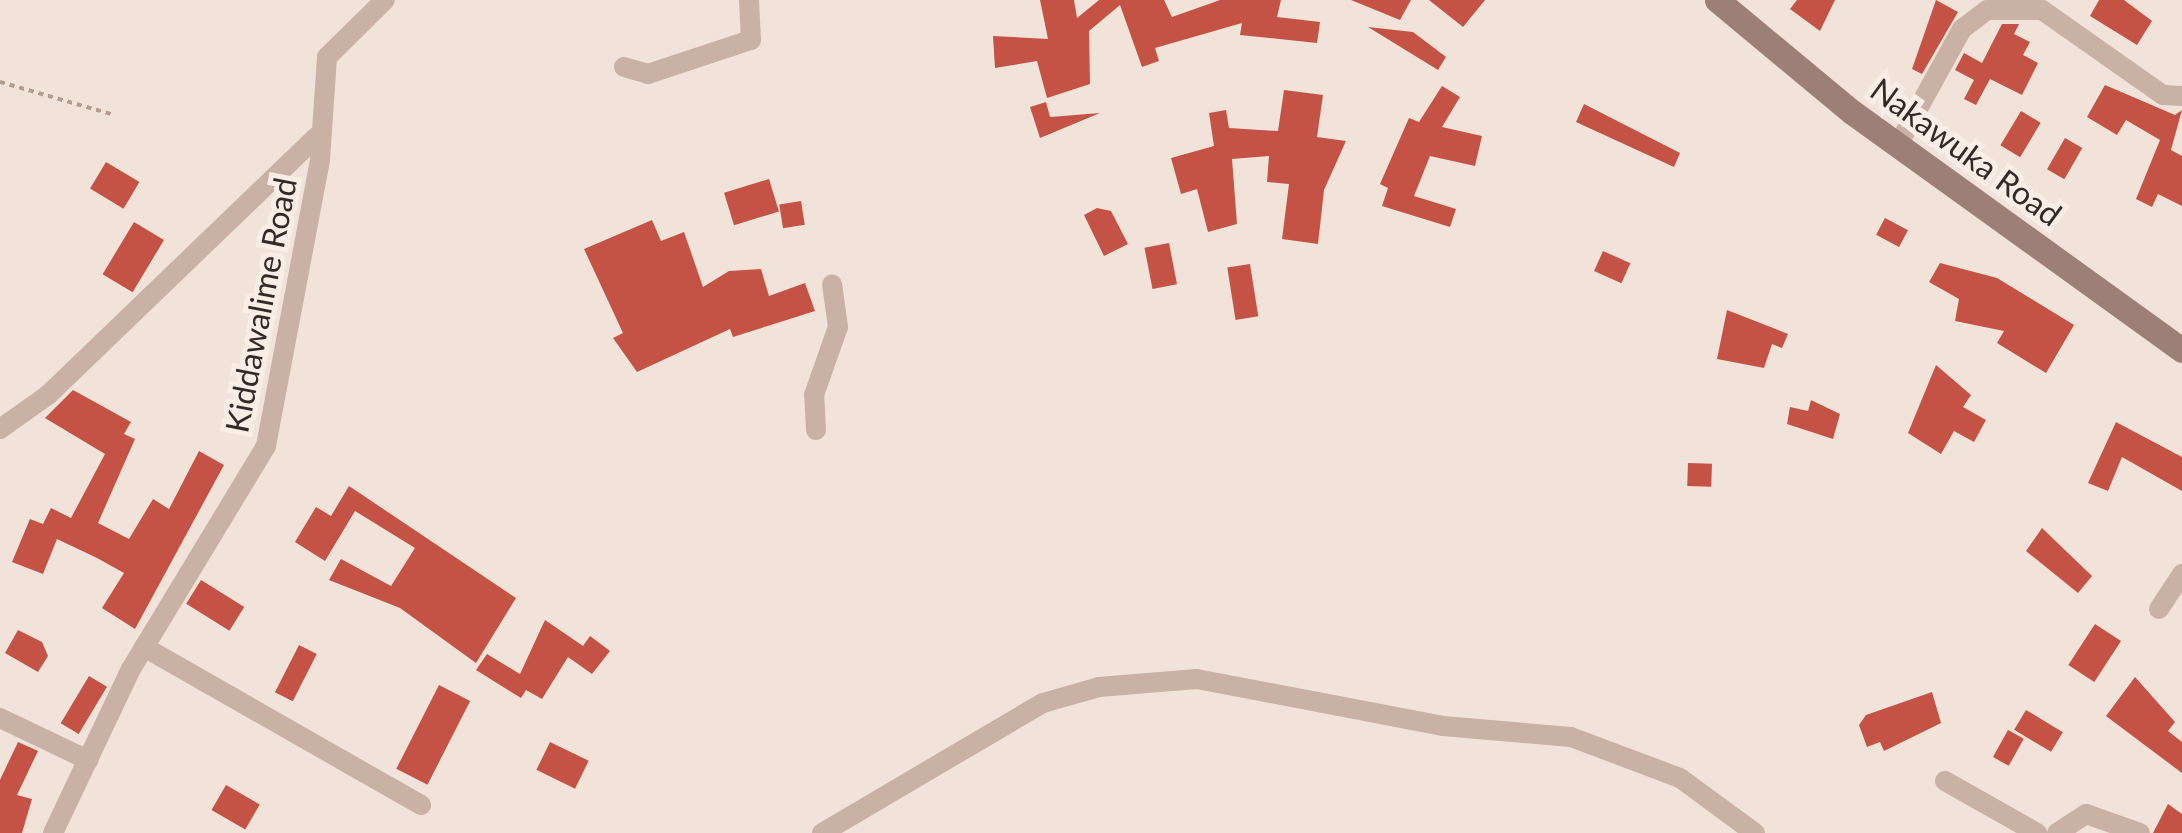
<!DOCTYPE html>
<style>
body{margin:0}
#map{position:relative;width:2182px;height:833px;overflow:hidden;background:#f1e3da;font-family:Lato,sans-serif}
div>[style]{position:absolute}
.building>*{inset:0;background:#c45345;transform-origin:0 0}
.path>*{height:4px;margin-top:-2px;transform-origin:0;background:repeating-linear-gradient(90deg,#b49b90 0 5px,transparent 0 10px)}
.minor>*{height:20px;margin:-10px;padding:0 10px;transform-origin:10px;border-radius:10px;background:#c9b1a6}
.secondary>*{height:25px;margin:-12.5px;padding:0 12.5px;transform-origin:12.5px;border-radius:12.5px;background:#9c8078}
span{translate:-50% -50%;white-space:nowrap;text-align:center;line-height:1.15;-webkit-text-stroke:10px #f9eee6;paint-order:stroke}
.street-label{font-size:32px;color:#352927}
</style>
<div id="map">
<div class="building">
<i style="clip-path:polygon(1040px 0,1074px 0,1077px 18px,1099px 0,1164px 0,1172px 17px,1220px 0,1281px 0,1277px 17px,1320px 22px,1317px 43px,1240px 35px,1242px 23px,1155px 48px,1159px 61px,1142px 67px,1120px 5px,1089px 31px,1090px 84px,1047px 98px,1037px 61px,995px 68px,993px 36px,1048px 39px)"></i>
<i style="clip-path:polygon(1351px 0,1411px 0,1400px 20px)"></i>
<i style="clip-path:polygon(1429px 0,1485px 0,1463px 27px)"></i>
<i style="clip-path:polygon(1797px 0,1835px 0,1820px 31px,1790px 9px)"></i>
<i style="clip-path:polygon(1936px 0,1958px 12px,1922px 74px,1912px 69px)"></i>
<i style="clip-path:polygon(2099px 0,2124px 0,2152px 21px,2137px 45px,2090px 16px)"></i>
<i style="clip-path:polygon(2002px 24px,2019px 24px,2014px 34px,2030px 42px,2023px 55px,2038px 63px,2022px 95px,1990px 79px,1976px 105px,1964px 99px,1974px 80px,1955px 70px,1964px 53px,1982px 63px)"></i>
<i style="clip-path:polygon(1368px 27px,1413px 32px,1446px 57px,1438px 70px)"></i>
<i style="clip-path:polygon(2105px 85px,2175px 115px,2182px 110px,2171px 150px,2182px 156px,2182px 206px,2158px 194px,2152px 207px,2136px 199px,2160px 140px,2126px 120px,2117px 135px,2087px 117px)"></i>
<i style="clip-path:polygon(1442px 86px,1460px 97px,1442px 127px,1482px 136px,1475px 166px,1430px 156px,1414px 196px,1456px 209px,1450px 227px,1382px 206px,1388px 188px,1380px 184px,1409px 118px,1419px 122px)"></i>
<i style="clip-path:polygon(1284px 90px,1323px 95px,1317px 137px,1346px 141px,1324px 190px,1318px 244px,1282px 239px,1289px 184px,1267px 182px,1269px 156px,1232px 159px,1237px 224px,1208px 232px,1197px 189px,1181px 194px,1171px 158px,1214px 146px,1209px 113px,1226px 110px,1229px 128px,1278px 131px)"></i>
<i style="clip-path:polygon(1046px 102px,1050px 117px,1100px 113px,1040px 138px,1030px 107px)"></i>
<i style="clip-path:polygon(1584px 104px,1680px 153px,1674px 167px,1576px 122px)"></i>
<i style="left:2021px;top:111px;width:23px;height:40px;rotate:31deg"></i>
<i style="left:2065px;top:138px;width:20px;height:36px;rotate:30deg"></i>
<i style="left:106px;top:162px;width:39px;height:31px;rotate:31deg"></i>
<i style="left:769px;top:179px;width:34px;height:47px;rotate:73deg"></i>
<i style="left:801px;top:201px;width:24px;height:22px;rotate:81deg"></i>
<i style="clip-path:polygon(1097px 208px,1111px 211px,1128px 244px,1104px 256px,1084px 215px)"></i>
<i style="left:1885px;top:218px;width:26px;height:19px;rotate:28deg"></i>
<i style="clip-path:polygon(652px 220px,661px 241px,684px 232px,703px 287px,729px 271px,761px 269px,769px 296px,805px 283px,815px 311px,733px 337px,730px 329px,637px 372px,613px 338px,623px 333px,584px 249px)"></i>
<i style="left:134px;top:222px;width:35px;height:61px;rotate:31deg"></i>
<i style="left:1169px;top:243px;width:42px;height:25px;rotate:79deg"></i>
<i style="left:1603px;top:251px;width:30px;height:22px;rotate:24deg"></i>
<i style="clip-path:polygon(1940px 263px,1997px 278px,2074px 325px,2046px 373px,1997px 343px,2004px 331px,1955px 321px,1959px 299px,1929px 282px)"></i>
<i style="left:1250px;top:264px;width:53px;height:23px;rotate:81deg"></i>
<i style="clip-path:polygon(1727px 310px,1788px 334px,1782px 348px,1772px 344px,1764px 368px,1717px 359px)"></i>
<i style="clip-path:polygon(1936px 365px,1971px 395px,1963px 407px,1986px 420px,1974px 442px,1954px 431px,1941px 454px,1908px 433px)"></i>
<i style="clip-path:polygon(73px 390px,131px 422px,124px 434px,135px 439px,98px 523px,129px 539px,153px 499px,169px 509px,199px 451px,224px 465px,135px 629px,102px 608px,124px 573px,97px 558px,57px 539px,43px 574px,12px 562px,30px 519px,43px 524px,51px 508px,71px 518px,105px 454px,45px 418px)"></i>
<i style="clip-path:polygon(1811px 400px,1840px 414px,1833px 439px,1787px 424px,1790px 407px,1808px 411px)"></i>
<i style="clip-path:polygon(2116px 422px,2182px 457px,2182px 491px,2122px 457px,2108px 491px,2088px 483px)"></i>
<i style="left:1688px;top:463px;width:24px;height:23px;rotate:2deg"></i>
<i style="clip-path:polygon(349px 486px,516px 598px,476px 663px,400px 608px,329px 580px,341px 559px,391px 586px,415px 548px,355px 511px,325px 561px,295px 542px,316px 507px,331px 516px)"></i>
<i style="clip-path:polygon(2042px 528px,2092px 576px,2078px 593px,2026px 551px)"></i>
<i style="left:201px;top:580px;width:51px;height:28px;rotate:32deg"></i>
<i style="clip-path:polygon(545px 620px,583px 646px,590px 636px,610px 651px,592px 674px,568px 657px,542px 699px,526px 690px,521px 698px,476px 670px,487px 654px,520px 674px)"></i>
<i style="left:2095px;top:624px;width:31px;height:49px;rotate:33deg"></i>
<i style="clip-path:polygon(18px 630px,42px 642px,48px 656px,38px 672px,5px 653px)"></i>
<i style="left:299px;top:645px;width:20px;height:53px;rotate:27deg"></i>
<i style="left:89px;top:676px;width:21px;height:55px;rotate:31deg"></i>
<i style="clip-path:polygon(2135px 677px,2175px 722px,2168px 731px,2182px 742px,2182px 773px,2106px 716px)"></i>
<i style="left:439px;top:685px;width:35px;height:94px;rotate:27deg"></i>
<i style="clip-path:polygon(1932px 692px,1941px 723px,1884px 751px,1880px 742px,1867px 747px,1859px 725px,1866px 715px)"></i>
<i style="left:2026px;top:710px;width:43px;height:23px;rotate:31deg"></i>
<i style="left:2008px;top:730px;width:18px;height:31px;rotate:29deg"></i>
<i style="clip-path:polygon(18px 742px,38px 751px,17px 795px,32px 799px,22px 833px,0 833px,0 780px)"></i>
<i style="left:550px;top:742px;width:43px;height:31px;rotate:26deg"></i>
<i style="left:226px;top:785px;width:39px;height:29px;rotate:30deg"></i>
<i style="clip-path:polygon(2168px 804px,2182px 814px,2182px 833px,2153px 833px)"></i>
</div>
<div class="path">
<i style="left:0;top:82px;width:116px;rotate:16.1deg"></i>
</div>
<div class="minor">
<i style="left:624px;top:67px;width:25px;rotate:16deg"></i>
<i style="left:648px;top:74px;width:108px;rotate:-18.3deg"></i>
<i style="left:751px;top:40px;width:40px;rotate:-92.9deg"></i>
<i style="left:1898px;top:145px;width:132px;rotate:-61.1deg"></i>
<i style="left:1962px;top:29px;width:31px;rotate:-37deg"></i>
<i style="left:1987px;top:10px;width:55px"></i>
<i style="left:2042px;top:10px;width:148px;rotate:35.1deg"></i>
<i style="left:2163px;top:95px;width:19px;rotate:3deg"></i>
<i style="left:0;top:429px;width:59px;rotate:-35.3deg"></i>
<i style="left:48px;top:395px;width:373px;rotate:-43.9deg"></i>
<i style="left:816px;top:430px;width:35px;rotate:-93deg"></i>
<i style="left:814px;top:395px;width:72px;rotate:-70.6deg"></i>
<i style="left:838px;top:327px;width:43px;rotate:-97.9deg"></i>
<i style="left:2159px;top:609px;width:42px;rotate:-56.7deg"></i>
<i style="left:144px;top:647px;width:319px;rotate:29.7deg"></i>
<i style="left:0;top:718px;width:98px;rotate:25.5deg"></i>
<i style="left:1945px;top:781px;width:106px;rotate:29.5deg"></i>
<i style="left:53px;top:833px;width:182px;rotate:-64.6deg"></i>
<i style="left:131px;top:669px;width:261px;rotate:-58.8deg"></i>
<i style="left:266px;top:446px;width:291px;rotate:-79.3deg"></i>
<i style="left:320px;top:160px;width:103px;rotate:-86.1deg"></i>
<i style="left:327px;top:57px;width:81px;rotate:-44.5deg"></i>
<i style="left:822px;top:833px;width:256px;rotate:-30.5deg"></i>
<i style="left:1043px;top:703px;width:58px;rotate:-15.9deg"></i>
<i style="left:1099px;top:687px;width:98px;rotate:-4.7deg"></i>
<i style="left:1197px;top:679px;width:250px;rotate:10.8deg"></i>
<i style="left:1443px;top:726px;width:128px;rotate:4.9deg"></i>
<i style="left:1571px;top:737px;width:116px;rotate:20.6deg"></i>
<i style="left:1680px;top:778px;width:93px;rotate:36.3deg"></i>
<i style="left:2057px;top:833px;width:35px;rotate:-33deg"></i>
<i style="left:2086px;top:814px;width:57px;rotate:19.4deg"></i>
</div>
<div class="secondary">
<i style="left:1717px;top:0;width:175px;rotate:39.7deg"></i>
<i style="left:1852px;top:112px;width:407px;rotate:35.8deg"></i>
</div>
<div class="street-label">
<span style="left:1966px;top:152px;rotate:36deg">Nakawuka Road</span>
<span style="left:261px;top:305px;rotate:-79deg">Kiddawalime Road</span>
</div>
</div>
